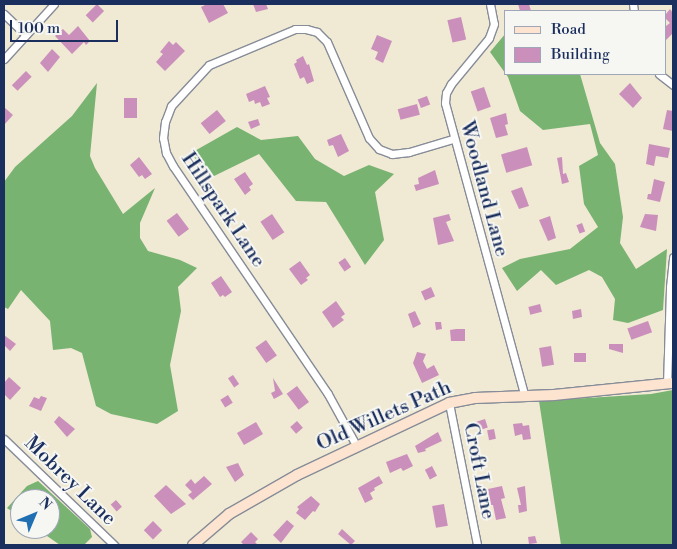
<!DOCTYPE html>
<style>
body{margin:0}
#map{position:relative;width:677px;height:549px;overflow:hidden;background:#f0e9d3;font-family:"Libre Bodoni",serif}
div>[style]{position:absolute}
.forest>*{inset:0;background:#78b372}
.building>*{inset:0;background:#ca90bb;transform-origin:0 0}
.roads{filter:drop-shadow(1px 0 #868c98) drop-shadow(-1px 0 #868c98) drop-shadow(0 1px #868c98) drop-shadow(0 -1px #868c98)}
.minor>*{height:7px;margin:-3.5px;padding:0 3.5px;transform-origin:3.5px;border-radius:3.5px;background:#fff}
.secondary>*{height:10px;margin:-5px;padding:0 5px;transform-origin:5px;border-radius:5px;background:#fde4d0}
span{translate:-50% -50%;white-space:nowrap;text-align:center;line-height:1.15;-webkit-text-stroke:4px #f6f6f2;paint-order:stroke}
.street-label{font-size:20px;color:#1b2f5e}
.frame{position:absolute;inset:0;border:5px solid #1b2f5e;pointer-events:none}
.legend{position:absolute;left:504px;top:10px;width:162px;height:65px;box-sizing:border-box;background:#f6f6f2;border:1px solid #9ea6b7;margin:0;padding:6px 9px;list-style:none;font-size:15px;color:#1b2f5e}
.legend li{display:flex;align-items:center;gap:10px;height:25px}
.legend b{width:25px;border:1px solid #9ea6b7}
.north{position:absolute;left:10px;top:489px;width:50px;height:50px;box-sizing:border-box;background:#f6f6f2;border:1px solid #9ea6b7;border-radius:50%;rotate:45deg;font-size:14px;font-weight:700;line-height:20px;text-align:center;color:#1b2f5e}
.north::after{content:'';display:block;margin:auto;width:18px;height:22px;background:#1f6fb2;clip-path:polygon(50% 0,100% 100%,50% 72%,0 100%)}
.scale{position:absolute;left:10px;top:20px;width:108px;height:22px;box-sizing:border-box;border:2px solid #1b2f5e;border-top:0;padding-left:6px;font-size:15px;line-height:18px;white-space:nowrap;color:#1b2f5e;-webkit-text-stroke:4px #f6f6f2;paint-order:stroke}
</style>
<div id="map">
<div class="forest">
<i style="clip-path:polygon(506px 33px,506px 74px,580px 74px,600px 143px,615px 164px,623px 217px,620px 243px,636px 269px,667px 249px,663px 310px,628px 323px,613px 320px,615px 299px,602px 277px,589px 270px,556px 285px,541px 270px,517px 291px,502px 268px,520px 259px,570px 249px,598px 227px,584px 204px,579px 166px,598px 155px,590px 124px,543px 130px,520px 111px,508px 77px,490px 52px)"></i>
<i style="clip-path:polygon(97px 83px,90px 156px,95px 168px,123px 214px,155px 188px,140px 223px,140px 238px,148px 251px,180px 260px,197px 268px,178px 287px,181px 311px,170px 365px,178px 411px,157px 424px,111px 414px,96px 406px,82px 353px,71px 348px,53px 350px,50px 321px,21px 290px,8px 309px,4px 307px,4px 182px,15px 167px,72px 116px)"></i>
<i style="clip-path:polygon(237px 127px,261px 140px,298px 136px,315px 159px,344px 176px,369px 165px,394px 174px,375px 192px,384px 240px,365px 265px,326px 202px,296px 201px,259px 154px,210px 178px,191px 153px)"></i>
<i style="clip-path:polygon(673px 390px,673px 545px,561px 545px,539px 401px,651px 394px)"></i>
<i style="clip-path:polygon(38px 481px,90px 529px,92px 537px,84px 545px,60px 545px,37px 529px,50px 529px,50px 499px,20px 499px,20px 517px,7px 508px,27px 486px)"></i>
</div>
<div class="building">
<i style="left:97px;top:4px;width:10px;height:16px;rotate:45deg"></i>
<i style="clip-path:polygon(207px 4px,223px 4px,228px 13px,209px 23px,201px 7px)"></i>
<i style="clip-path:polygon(253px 4px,266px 4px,268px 9px,256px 12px)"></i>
<i style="clip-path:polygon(518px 4px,529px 4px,531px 11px,520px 11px)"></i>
<i style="clip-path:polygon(670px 9px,673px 13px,673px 33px,666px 40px,666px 26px,670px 23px,666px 19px,666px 14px)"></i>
<i style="left:461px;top:17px;width:23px;height:14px;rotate:77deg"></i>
<i style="clip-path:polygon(78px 26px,90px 41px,86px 45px,84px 42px,72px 54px,55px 36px,63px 29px,69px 35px)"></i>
<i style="clip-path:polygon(377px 35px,392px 41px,383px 63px,375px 59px,378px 52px,371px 49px)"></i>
<i style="clip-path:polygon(169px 41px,173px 45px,176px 42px,185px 51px,165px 71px,156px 62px,163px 54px,160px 52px)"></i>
<i style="clip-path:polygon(52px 49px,60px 57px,48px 72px,40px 63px)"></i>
<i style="clip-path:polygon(303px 56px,307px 65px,309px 64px,314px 81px,307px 84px,304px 77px,300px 79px,294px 64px,297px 62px,296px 60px)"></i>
<i style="left:26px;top:71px;width:8px;height:20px;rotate:45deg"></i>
<i style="clip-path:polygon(630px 83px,642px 98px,633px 108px,619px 94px)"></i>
<i style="clip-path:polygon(265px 86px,270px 97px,267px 98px,270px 104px,262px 107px,260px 102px,255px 104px,254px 100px,249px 102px,246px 94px)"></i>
<i style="left:484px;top:87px;width:21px;height:14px;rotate:71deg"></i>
<i style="left:427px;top:96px;width:9px;height:10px;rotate:69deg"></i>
<i style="left:137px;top:98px;width:20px;height:13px;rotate:90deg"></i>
<i style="left:417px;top:104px;width:11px;height:20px;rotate:75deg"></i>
<i style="clip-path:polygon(4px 107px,13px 115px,4px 125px)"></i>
<i style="left:217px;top:110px;width:14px;height:21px;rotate:51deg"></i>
<i style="clip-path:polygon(667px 110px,673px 111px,673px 131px,663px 129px)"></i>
<i style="clip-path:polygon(506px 113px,508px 124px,505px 125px,508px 135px,496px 138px,490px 118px)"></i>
<i style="clip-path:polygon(258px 119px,260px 125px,251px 129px,248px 122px)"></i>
<i style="clip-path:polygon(341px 134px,349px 151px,338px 157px,333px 145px,329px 146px,327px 140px)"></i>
<i style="clip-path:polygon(649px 144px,670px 148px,668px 158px,656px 156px,654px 166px,646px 164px)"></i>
<i style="left:527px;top:147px;width:19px;height:27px;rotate:74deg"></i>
<i style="clip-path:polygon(139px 157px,152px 174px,145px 179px,142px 175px,139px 177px,130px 165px)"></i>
<i style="clip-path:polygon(562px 157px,563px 174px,566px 173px,569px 182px,562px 184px,557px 158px)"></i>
<i style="clip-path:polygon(435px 170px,439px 184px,416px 191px,414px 185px,419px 184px,418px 178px)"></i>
<i style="clip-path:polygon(245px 172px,253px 184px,249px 187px,251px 190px,245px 195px,234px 179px)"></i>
<i style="clip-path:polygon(654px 179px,665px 182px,660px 202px,647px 199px,648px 194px,651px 194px)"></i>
<i style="clip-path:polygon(522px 187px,529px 206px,519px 209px,511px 191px)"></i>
<i style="left:177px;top:213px;width:20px;height:13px;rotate:53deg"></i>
<i style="left:272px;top:214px;width:22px;height:14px;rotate:56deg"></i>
<i style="clip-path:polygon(449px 214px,451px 220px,446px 222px,454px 241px,438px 245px,433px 218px)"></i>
<i style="clip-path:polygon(645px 214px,658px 215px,656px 231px,640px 227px)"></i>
<i style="clip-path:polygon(550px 216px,556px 238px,548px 241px,539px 220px)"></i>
<i style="left:582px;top:223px;width:9px;height:6px;rotate:69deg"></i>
<i style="left:345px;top:258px;width:11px;height:8px;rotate:56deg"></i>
<i style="clip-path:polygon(300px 261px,310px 275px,306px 278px,308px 280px,301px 285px,289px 269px)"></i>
<i style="clip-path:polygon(221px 276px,232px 292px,225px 297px,223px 295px,220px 297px,211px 283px)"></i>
<i style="left:431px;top:287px;width:10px;height:11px;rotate:66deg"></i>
<i style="clip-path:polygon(336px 301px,345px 314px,341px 317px,344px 320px,333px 328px,322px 312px)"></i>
<i style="left:540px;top:304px;width:8px;height:12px;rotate:76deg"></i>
<i style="clip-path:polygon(581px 309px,582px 317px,573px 319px,572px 311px)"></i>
<i style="clip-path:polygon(415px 311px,421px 324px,413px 328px,408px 314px)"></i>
<i style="left:648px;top:321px;width:12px;height:22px;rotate:70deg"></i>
<i style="clip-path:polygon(435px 322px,441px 322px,442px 329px,436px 330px)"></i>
<i style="clip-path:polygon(456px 329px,465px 329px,465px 341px,451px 341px,450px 330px)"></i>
<i style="clip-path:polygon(4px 335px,16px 344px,10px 351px,4px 345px)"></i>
<i style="left:266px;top:340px;width:19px;height:13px;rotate:55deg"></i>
<i style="clip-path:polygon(609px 344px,623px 344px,623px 353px,609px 349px)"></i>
<i style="left:551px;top:346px;width:19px;height:12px;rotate:81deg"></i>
<i style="clip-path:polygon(417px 352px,426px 354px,423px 361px,427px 369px,434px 365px,439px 375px,422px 383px,413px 363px)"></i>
<i style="left:586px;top:353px;width:9px;height:12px;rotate:90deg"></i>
<i style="left:233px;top:375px;width:11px;height:6px;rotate:56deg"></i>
<i style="clip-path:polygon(9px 377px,21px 388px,10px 400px,4px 394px,4px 383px)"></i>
<i style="clip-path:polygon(273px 378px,283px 394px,274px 399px,271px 393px,275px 391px)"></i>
<i style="left:297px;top:386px;width:20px;height:13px;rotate:53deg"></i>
<i style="left:228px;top:395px;width:9px;height:9px;rotate:58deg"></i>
<i style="clip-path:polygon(41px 396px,47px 398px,41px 411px,29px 406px,34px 397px,39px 399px)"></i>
<i style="clip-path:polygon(59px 416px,75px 429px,67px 437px,54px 422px)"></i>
<i style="left:485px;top:419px;width:9px;height:9px;rotate:72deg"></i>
<i style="left:297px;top:421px;width:9px;height:9px;rotate:49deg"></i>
<i style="left:256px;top:422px;width:14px;height:22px;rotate:60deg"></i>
<i style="clip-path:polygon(522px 423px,523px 426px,529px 425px,531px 439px,523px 440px,522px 434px,515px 436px,513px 424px)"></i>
<i style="left:494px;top:429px;width:10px;height:7px;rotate:79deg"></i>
<i style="clip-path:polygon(438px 432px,442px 441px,425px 449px,426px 451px,418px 453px,415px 446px)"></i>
<i style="clip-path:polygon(407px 454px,413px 466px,403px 471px,401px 468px,390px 473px,386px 462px)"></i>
<i style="clip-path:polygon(238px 463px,244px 475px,235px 482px,226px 467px)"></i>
<i style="left:432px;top:466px;width:11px;height:8px;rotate:63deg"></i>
<i style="clip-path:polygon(204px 476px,212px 484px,193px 500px,188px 495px,192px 492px,185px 485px,191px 479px,195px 484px)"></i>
<i style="clip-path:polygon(379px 476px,383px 483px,374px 488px,375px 490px,370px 493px,373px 499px,365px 503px,358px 488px)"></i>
<i style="clip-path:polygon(166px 485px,186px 504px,171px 514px,154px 496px)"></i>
<i style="clip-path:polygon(502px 486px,505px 498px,501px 499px,506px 518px,496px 520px,493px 505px,490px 505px,488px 489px)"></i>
<i style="clip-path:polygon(525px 486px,527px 511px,519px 513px,518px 505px,521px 505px,517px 488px)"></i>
<i style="clip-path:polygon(311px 496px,320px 504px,315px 512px,313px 511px,305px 520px,296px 513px,299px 509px,297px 507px)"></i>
<i style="left:116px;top:500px;width:9px;height:7px;rotate:49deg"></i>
<i style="left:444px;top:504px;width:22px;height:12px;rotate:80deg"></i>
<i style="clip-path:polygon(287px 520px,294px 526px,281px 543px,273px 535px)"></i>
<i style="left:153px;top:521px;width:13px;height:13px;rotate:45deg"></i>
<i style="clip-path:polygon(342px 529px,355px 541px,351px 545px,338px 534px)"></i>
<i style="clip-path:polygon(251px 532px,258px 539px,255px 542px,258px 545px,244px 545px,241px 542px)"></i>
<i style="clip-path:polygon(535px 536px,537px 543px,529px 544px,528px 537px)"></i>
</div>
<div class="roads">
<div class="minor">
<i style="left:490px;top:4px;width:20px;rotate:79deg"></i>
<i style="left:494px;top:24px;width:15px;rotate:110deg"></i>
<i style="left:489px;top:38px;width:60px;rotate:129.6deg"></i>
<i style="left:451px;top:84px;width:10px;rotate:119deg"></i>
<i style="left:446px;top:93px;width:10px;rotate:96deg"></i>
<i style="left:445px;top:103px;width:302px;rotate:74.8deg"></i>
<i style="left:633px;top:4px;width:7px;rotate:82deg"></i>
<i style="left:4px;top:14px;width:30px;rotate:44deg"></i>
<i style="left:4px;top:59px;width:74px;rotate:-47.7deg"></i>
<i style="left:659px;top:74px;width:18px;rotate:38deg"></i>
<i style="left:667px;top:384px;width:97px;rotate:-88.2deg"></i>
<i style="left:670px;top:287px;width:30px;rotate:-84deg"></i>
<i style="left:449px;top:403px;width:145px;rotate:78.8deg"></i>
<i style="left:4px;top:439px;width:153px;rotate:43.9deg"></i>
<i style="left:356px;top:445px;width:58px;rotate:-118.8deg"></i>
<i style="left:328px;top:394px;width:276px;rotate:-124.2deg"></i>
<i style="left:173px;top:166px;width:15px;rotate:-118deg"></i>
<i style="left:166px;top:153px;width:15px;rotate:-101deg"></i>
<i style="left:163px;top:138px;width:16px;rotate:-83deg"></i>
<i style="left:165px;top:122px;width:17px;rotate:-69deg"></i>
<i style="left:171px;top:106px;width:56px;rotate:-47.2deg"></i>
<i style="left:209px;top:65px;width:93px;rotate:-22.7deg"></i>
<i style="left:295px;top:29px;width:11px"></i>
<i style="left:306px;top:29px;width:11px;rotate:15deg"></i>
<i style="left:317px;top:32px;width:14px;rotate:45deg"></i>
<i style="left:327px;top:42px;width:105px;rotate:66.4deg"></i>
<i style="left:369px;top:138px;width:15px;rotate:48deg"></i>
<i style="left:379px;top:149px;width:14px;rotate:21deg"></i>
<i style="left:392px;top:154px;width:17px;rotate:-7deg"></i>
<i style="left:409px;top:152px;width:46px;rotate:-16.5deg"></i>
</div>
<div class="secondary">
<i style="left:193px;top:545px;width:48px;rotate:-40.7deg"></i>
<i style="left:229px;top:514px;width:78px;rotate:-29.8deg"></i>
<i style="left:297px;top:475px;width:168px;rotate:-25.3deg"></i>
<i style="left:449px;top:403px;width:26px;rotate:-11deg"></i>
<i style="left:475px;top:398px;width:79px;rotate:-2.2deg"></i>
<i style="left:554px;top:395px;width:120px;rotate:-5.8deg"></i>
</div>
</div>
<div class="street-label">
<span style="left:484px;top:189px;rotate:75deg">Woodland Lane</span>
<span style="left:223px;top:210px;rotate:56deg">Hillspark Lane</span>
<span style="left:384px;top:416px;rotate:-24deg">Old Willets Path</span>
<span style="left:479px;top:471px;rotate:79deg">Croft Lane</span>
<span style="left:70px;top:481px;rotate:44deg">Mobrey Lane</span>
</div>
<div class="frame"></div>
<ul class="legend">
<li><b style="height:6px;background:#fde4d0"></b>Road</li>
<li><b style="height:14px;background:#ca90bb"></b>Building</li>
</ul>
<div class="north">N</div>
<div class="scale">100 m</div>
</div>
